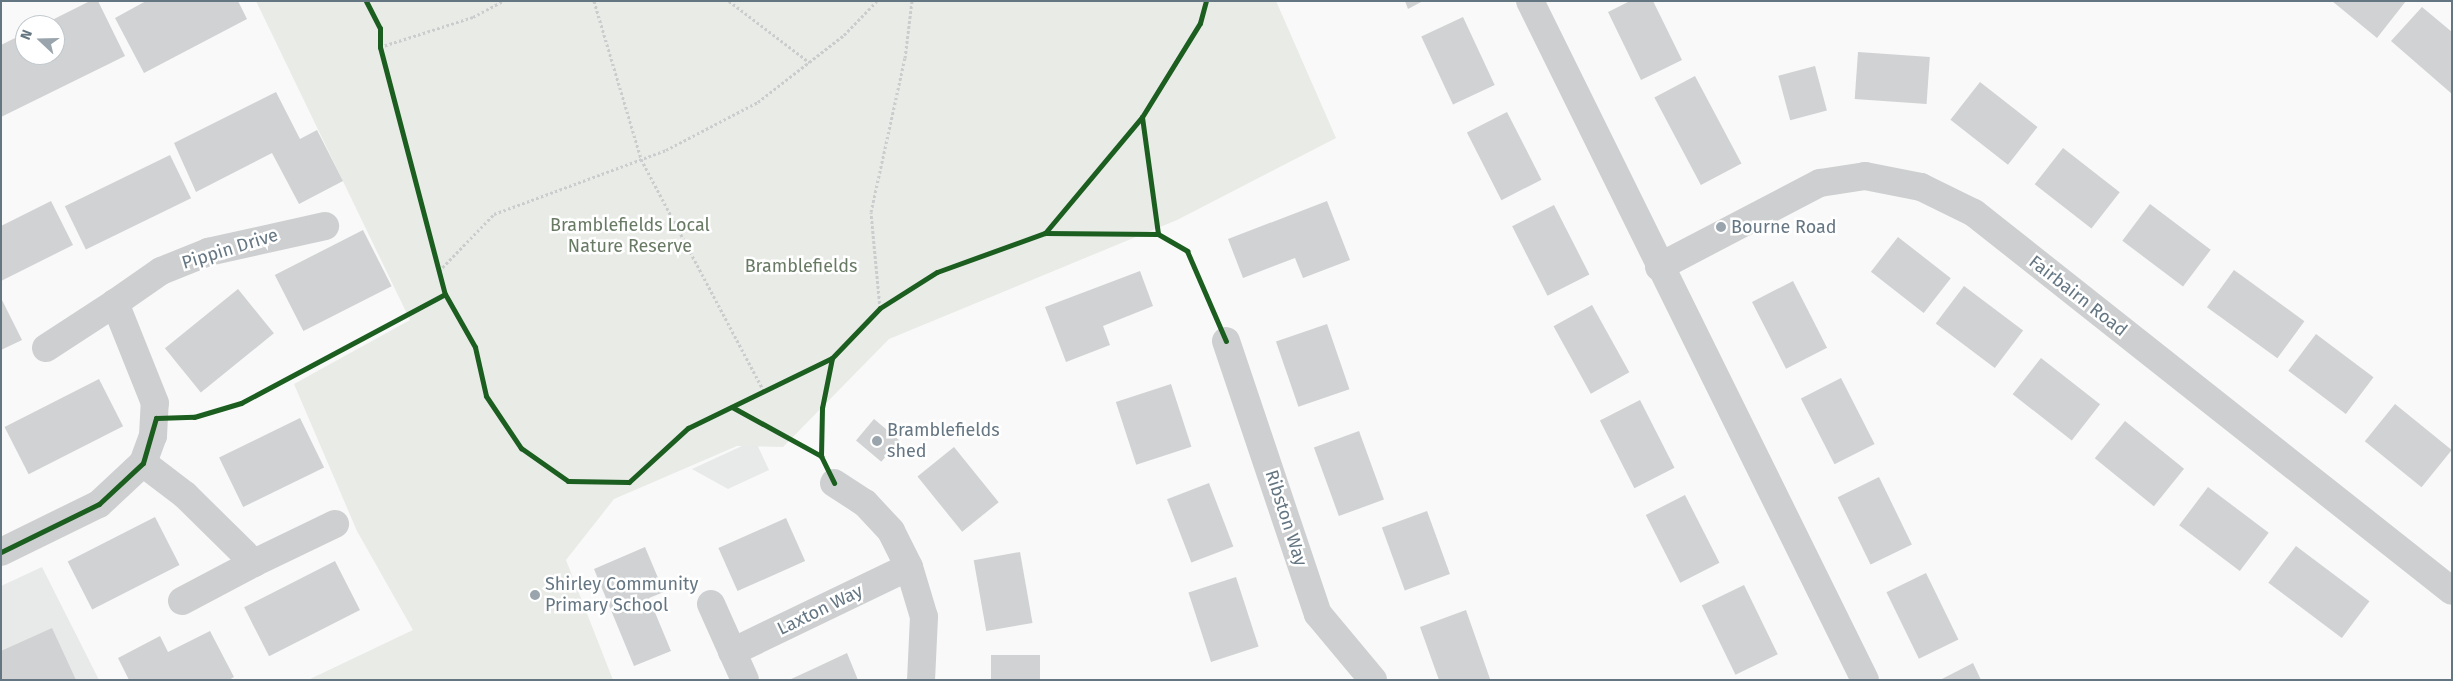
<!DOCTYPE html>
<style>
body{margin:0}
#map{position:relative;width:2453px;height:681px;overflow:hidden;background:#f9f9f9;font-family:"Fira Sans",sans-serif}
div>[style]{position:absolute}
.built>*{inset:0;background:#e8e9e9}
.green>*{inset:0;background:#e8ebe6}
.building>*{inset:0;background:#d0d2d3;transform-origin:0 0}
.path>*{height:3px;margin-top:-1.5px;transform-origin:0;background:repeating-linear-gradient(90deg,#cbcccd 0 2.5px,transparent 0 5px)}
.minor>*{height:28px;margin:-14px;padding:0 14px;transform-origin:14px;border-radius:14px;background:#cecfd0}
.cycleway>*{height:5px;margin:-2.5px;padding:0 2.5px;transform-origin:2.5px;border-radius:2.5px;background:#1b5e20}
.dots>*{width:14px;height:14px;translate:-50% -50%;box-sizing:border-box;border:2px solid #fff;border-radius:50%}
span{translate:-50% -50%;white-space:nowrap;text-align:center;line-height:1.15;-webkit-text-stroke:5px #fff;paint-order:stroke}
.park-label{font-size:18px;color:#687a64}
.poi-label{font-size:18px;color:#657683}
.left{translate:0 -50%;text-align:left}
.street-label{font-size:18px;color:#657683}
.frame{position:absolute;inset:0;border:2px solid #657683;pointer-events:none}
.north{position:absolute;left:15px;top:15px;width:50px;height:50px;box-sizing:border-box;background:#fff;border:1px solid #c1c8cd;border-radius:50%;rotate:291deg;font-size:14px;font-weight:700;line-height:20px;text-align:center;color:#657683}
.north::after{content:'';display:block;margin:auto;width:18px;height:22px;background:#99a4ac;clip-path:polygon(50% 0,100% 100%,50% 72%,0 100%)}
</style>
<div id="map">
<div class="built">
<i style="clip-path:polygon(755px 440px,769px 470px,728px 489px,692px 469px)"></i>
<i style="clip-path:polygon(42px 567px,99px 680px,1px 680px,1px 586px)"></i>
</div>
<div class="green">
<i style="clip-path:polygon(256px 1px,1276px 1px,1336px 138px,1177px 220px,889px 339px,783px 447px,737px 446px,614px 499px,566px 560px,613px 680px,308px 680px,413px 630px,357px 531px,294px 384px,410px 320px)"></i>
</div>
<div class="building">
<i style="clip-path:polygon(90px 1px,98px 1px,125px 56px,1px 117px,1px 45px,25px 33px,25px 55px,55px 55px,55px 25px,42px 25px)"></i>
<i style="clip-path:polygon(146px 1px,238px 1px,247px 19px,144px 73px,115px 18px)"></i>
<i style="clip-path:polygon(1405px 1px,1423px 1px,1408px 9px)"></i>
<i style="clip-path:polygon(1630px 1px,1653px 1px,1682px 60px,1641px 80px,1608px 12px)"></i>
<i style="clip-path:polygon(2332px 1px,2406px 1px,2377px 38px)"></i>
<i style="clip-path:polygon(2422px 7px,2452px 32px,2452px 94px,2391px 41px)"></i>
<i style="left:1463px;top:17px;width:75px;height:46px;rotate:65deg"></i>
<i style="left:1858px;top:52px;width:72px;height:47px;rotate:4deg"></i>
<i style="left:1815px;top:66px;width:46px;height:38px;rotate:75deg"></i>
<i style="left:1695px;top:76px;width:99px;height:46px;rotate:62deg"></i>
<i style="left:1980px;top:82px;width:73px;height:48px;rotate:38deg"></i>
<i style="clip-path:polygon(276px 92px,300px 139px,317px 130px,343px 181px,299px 204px,272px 153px,196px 192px,174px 143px)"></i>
<i style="left:1507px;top:112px;width:76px;height:45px;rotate:63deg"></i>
<i style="left:2063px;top:148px;width:72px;height:46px;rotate:38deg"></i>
<i style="left:170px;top:155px;width:48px;height:117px;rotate:64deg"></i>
<i style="clip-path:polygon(51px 201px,73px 245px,1px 281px,1px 226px)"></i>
<i style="clip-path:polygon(1327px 201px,1350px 260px,1303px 278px,1295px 258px,1243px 278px,1228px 239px)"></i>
<i style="left:2150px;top:204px;width:76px;height:46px;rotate:37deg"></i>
<i style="left:1554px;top:205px;width:78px;height:47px;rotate:63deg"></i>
<i style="left:363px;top:230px;width:63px;height:99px;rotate:63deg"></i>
<i style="left:1898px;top:237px;width:67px;height:44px;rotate:38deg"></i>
<i style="left:2234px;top:270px;width:87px;height:46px;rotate:36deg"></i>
<i style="clip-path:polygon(1140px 271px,1153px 306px,1103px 326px,1110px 345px,1066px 362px,1045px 307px)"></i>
<i style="left:1793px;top:281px;width:75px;height:46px;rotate:63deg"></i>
<i style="left:1964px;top:286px;width:74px;height:47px;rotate:37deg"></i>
<i style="left:238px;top:289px;width:57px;height:94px;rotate:51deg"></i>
<i style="clip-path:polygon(1px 298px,22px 340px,1px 350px)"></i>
<i style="left:1592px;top:305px;width:77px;height:44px;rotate:61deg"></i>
<i style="left:1327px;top:324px;width:69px;height:54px;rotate:71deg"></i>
<i style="left:2316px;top:334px;width:72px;height:46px;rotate:37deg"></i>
<i style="left:2041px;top:358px;width:75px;height:46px;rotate:38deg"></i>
<i style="left:1841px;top:378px;width:74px;height:45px;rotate:63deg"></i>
<i style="left:99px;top:379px;width:53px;height:106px;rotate:63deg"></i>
<i style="left:1171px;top:384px;width:66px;height:58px;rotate:72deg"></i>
<i style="left:1640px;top:400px;width:76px;height:45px;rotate:63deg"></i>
<i style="left:2395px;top:404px;width:73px;height:48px;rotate:39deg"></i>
<i style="left:300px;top:418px;width:55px;height:90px;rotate:64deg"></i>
<i style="left:874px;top:419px;width:33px;height:28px;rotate:40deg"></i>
<i style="left:2125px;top:421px;width:76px;height:48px;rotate:39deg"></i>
<i style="left:1359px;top:431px;width:73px;height:48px;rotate:70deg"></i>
<i style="left:954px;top:447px;width:71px;height:47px;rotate:51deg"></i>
<i style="left:1879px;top:477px;width:75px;height:46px;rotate:64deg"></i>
<i style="left:1209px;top:483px;width:68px;height:45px;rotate:69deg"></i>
<i style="left:2208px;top:487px;width:76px;height:48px;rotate:37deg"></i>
<i style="left:1685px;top:495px;width:76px;height:44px;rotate:63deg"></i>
<i style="left:1427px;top:511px;width:67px;height:48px;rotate:70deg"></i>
<i style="left:155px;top:517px;width:54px;height:98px;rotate:63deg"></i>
<i style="left:786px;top:518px;width:47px;height:74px;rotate:66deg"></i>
<i style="left:2296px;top:546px;width:92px;height:46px;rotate:37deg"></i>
<i style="clip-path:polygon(645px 547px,664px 592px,649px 598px,671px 651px,634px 666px,594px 569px)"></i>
<i style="left:1020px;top:552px;width:72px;height:47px;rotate:80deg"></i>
<i style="left:335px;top:561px;width:55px;height:102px;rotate:63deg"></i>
<i style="left:1926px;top:573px;width:74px;height:44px;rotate:64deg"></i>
<i style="left:1236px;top:577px;width:73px;height:50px;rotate:72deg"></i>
<i style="left:1744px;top:585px;width:77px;height:47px;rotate:64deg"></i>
<i style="clip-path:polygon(1466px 610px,1490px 679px,1439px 680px,1420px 627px)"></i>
<i style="clip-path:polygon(52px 628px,76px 680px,1px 680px,1px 651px)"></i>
<i style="clip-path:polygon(210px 631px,234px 677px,229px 680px,129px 680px,118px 658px,160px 636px,168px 652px)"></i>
<i style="clip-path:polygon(847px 653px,858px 680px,789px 680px,815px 668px)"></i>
<i style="left:991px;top:655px;width:49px;height:25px"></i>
<i style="clip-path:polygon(1973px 663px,1981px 680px,1940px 680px)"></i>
</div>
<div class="path">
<i style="left:594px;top:1px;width:165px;rotate:73.4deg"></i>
<i style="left:641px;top:159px;width:263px;rotate:62.1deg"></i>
<i style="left:729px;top:1px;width:101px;rotate:37.3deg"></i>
<i style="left:380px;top:47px;width:98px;rotate:-17.9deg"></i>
<i style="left:473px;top:17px;width:34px;rotate:-28deg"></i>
<i style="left:439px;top:271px;width:79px;rotate:-46deg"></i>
<i style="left:494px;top:214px;width:184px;rotate:-20.4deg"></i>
<i style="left:666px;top:150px;width:104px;rotate:-27.6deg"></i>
<i style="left:758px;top:102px;width:109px;rotate:-37.9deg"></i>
<i style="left:844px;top:35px;width:47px;rotate:-45.9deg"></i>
<i style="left:880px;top:308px;width:96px;rotate:-95.4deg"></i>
<i style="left:871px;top:212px;width:158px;rotate:-77.6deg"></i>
<i style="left:905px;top:58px;width:57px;rotate:-83deg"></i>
</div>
<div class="minor">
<i style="left:1530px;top:1px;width:757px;rotate:63.74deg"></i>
<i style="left:1659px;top:267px;width:182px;rotate:-27.6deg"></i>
<i style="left:1820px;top:183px;width:46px;rotate:-8.8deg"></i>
<i style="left:1865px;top:176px;width:57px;rotate:11.1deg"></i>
<i style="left:1921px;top:187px;width:59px;rotate:26.1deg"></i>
<i style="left:1974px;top:213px;width:609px;rotate:38.34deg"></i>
<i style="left:1226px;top:341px;width:288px;rotate:71.4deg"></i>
<i style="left:1318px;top:614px;width:86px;rotate:50.2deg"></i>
<i style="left:46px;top:348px;width:82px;rotate:-33.1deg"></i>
<i style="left:143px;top:463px;width:53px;rotate:37.3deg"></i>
<i style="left:185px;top:495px;width:97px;rotate:44.6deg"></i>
<i style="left:254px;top:563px;width:90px;rotate:-25.7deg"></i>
<i style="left:834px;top:483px;width:37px;rotate:33deg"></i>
<i style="left:865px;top:503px;width:38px;rotate:47deg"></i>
<i style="left:891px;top:531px;width:40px;rotate:63.4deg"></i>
<i style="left:909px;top:567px;width:52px;rotate:73.3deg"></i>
<i style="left:924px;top:617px;width:63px;rotate:92.7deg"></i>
<i style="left:1px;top:552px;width:109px;rotate:-26.1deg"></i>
<i style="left:99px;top:504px;width:60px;rotate:-43deg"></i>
<i style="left:143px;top:463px;width:29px;rotate:-70deg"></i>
<i style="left:153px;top:436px;width:33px;rotate:-87deg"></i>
<i style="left:155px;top:403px;width:108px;rotate:-111.8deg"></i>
<i style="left:115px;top:303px;width:56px;rotate:-34.8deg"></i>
<i style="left:161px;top:271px;width:51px;rotate:-22deg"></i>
<i style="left:208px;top:252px;width:120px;rotate:-12.5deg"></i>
<i style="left:182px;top:601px;width:81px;rotate:-27.8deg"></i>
<i style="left:711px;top:604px;width:83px;rotate:65.9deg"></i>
<i style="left:732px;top:652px;width:196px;rotate:-25.7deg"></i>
</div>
<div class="cycleway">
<i style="left:366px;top:1px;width:30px;rotate:63deg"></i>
<i style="left:380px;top:28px;width:19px;rotate:90deg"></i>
<i style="left:380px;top:47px;width:255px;rotate:75.3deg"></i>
<i style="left:445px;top:294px;width:61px;rotate:60.5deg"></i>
<i style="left:475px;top:347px;width:50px;rotate:77.3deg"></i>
<i style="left:486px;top:396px;width:63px;rotate:56.1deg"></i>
<i style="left:521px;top:448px;width:57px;rotate:35.1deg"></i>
<i style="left:568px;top:481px;width:61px;rotate:0.9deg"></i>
<i style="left:629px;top:482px;width:80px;rotate:-42.5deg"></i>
<i style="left:688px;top:428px;width:160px;rotate:-25.9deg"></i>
<i style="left:832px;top:358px;width:69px;rotate:-46.2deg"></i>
<i style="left:880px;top:308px;width:67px;rotate:-32.3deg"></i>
<i style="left:937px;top:272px;width:115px;rotate:-19.9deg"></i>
<i style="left:1045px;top:233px;width:151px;rotate:-50.1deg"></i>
<i style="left:1142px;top:117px;width:110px;rotate:-58.3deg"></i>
<i style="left:1200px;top:23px;width:23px;rotate:-75deg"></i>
<i style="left:1142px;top:117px;width:118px;rotate:82.2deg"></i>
<i style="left:1158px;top:234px;width:34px;rotate:30deg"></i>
<i style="left:1187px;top:251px;width:98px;rotate:66.6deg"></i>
<i style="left:1045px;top:233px;width:113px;rotate:0.5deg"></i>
<i style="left:832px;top:358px;width:51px;rotate:101.3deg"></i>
<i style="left:822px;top:408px;width:48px;rotate:91.2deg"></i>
<i style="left:821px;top:456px;width:30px;rotate:64deg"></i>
<i style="left:732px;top:407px;width:102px;rotate:28.8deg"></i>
<i style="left:1px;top:552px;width:109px;rotate:-26.1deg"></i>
<i style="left:99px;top:504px;width:60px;rotate:-43deg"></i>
<i style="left:143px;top:463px;width:47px;rotate:-73.9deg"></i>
<i style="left:156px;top:418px;width:38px;rotate:-2deg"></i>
<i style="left:194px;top:417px;width:49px;rotate:-16.6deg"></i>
<i style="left:241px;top:403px;width:231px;rotate:-28.1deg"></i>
</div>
<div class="dots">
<i style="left:1721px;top:227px;background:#99a4ac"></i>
<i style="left:877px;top:441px;background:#99a4ac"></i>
<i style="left:535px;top:595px;background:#99a4ac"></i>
</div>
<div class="park-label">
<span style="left:630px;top:236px">Bramblefields Local<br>Nature Reserve</span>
<span style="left:801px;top:266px">Bramblefields</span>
</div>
<div class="poi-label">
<span class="left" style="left:1731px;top:227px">Bourne Road</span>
<span class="left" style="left:887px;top:441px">Bramblefields<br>shed</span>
<span class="left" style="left:545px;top:595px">Shirley Community<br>Primary School</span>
</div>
<div class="street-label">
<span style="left:230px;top:249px;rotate:-17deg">Pippin Drive</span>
<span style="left:2078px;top:296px;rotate:38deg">Fairbairn Road</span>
<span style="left:1286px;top:518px;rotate:72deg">Ribston Way</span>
<span style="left:820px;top:610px;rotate:-26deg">Laxton Way</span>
</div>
<div class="frame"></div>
<div class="north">N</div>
</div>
